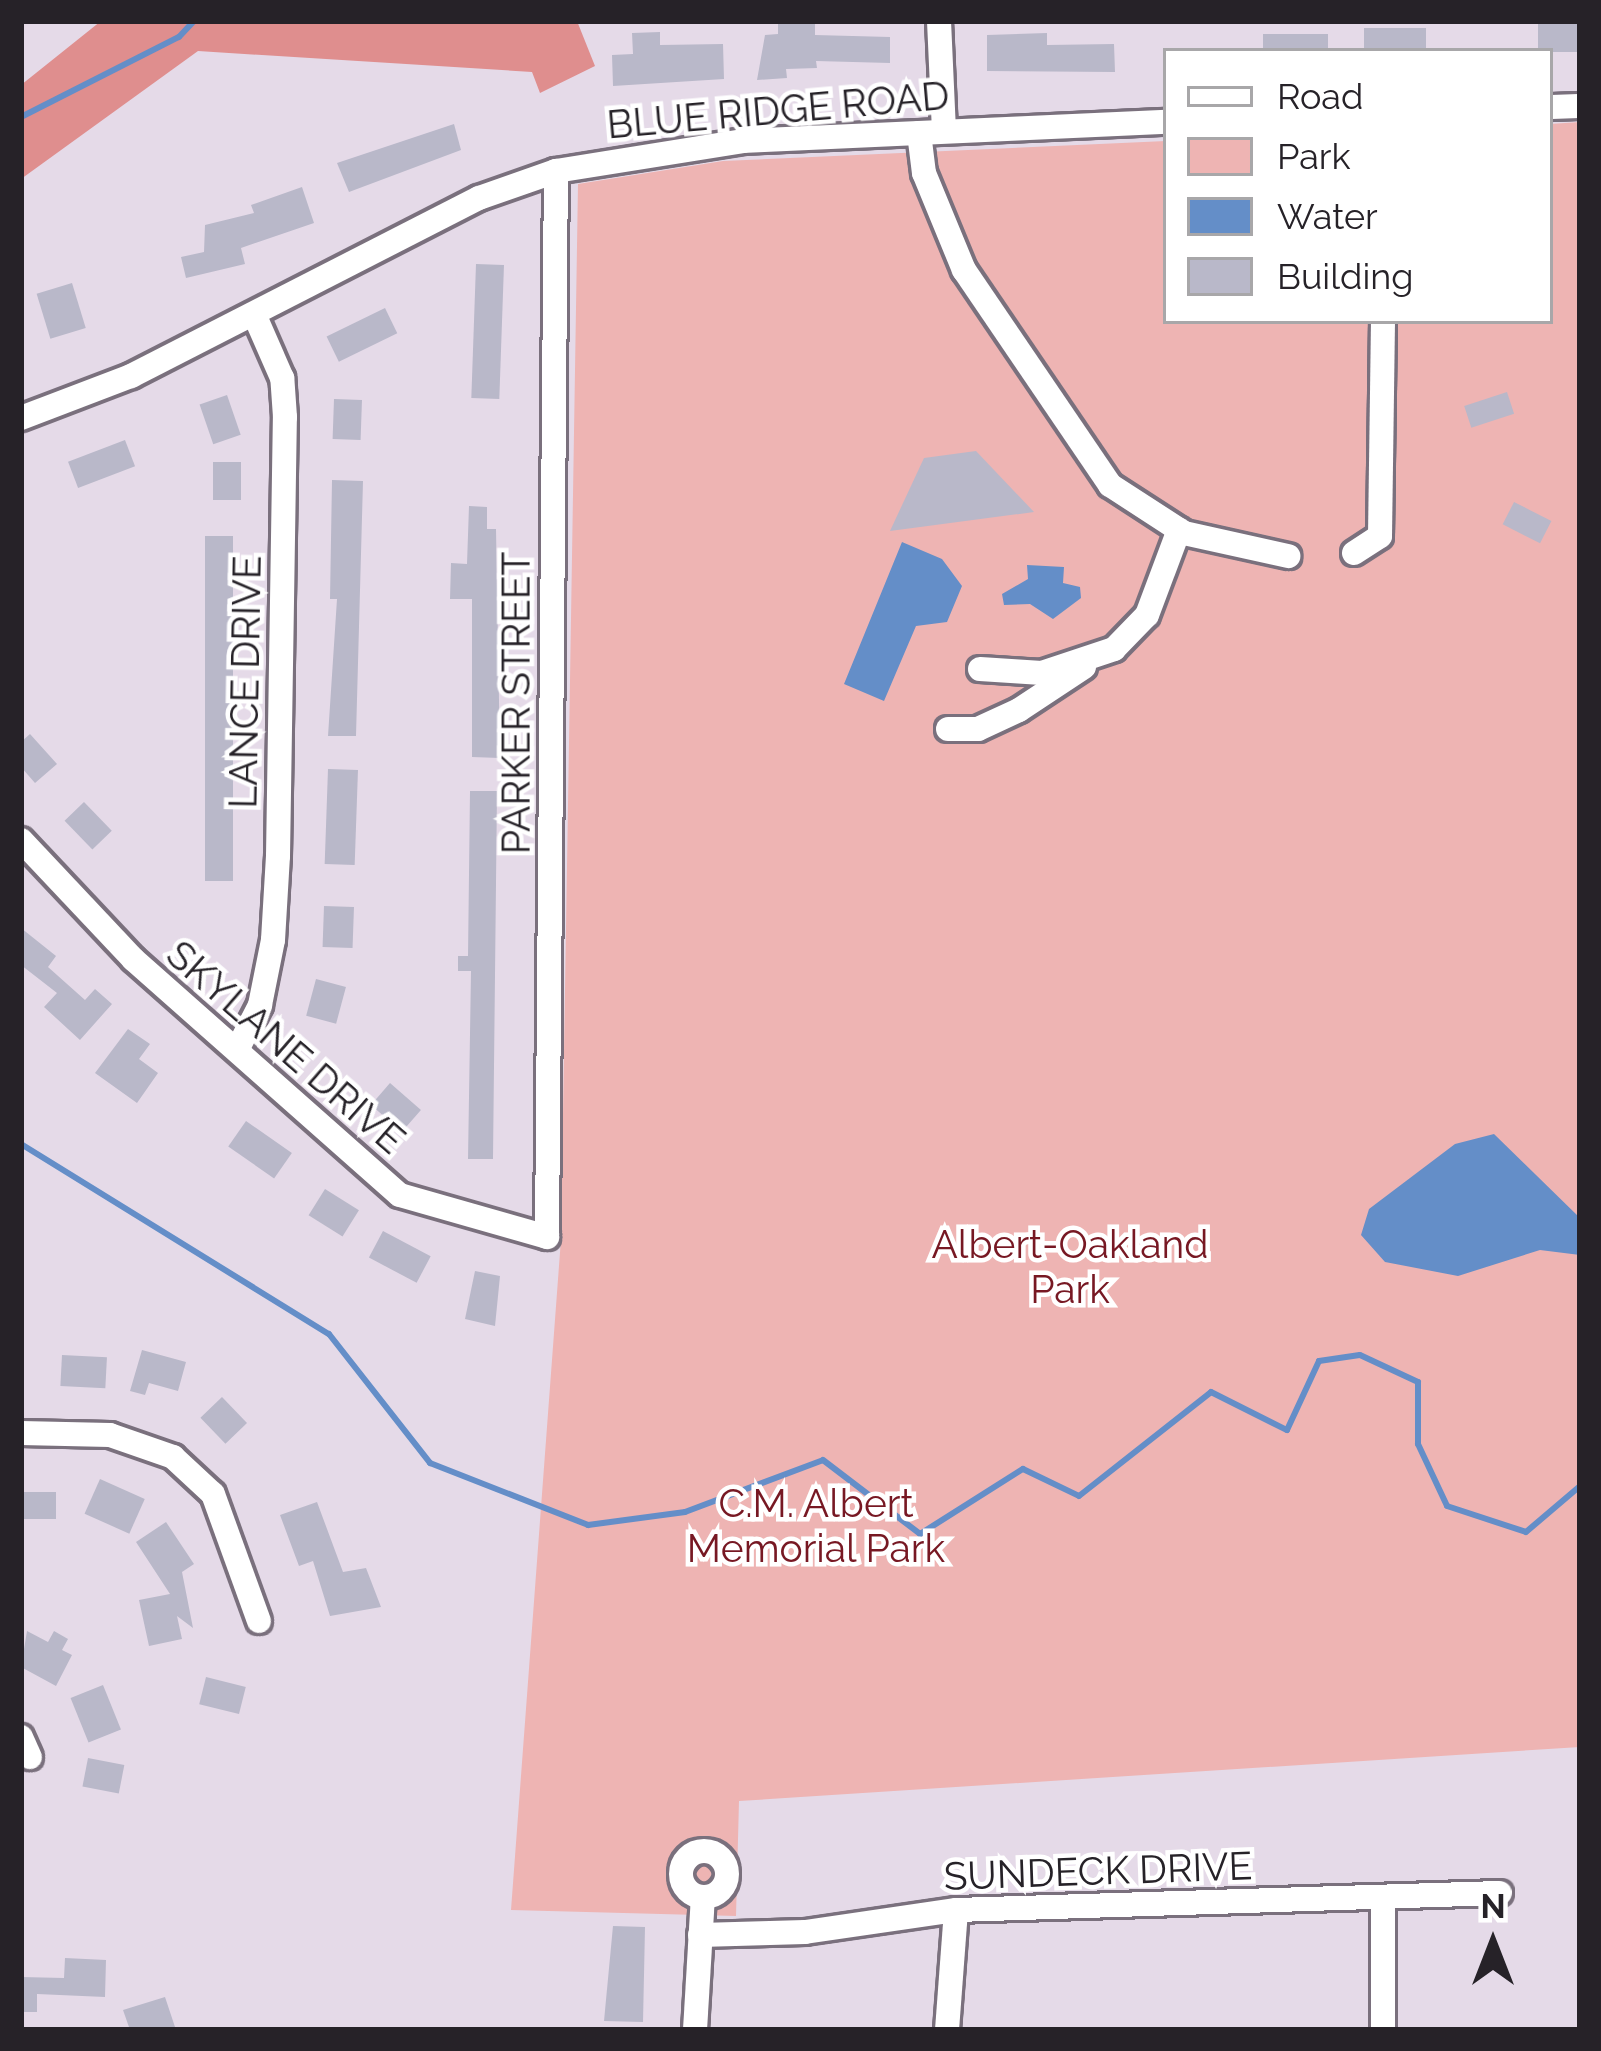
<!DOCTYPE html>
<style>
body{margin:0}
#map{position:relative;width:1601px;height:2051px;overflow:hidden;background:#e5dae8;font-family:Raleway,sans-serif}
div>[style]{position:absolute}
.green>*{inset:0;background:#eeb4b3}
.forest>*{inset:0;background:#df8e8e}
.water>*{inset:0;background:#648ec8}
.stream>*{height:6px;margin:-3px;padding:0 3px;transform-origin:3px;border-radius:3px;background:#648ec8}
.building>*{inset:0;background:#b9b8c9;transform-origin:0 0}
.roads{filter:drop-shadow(3px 0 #7a707d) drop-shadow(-3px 0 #7a707d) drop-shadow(0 3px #7a707d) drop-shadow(0 -3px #7a707d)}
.minor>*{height:24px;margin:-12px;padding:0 12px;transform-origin:12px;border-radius:12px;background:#fff}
.minor>.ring{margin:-12px;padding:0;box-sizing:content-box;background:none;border:24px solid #fff;border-radius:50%}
span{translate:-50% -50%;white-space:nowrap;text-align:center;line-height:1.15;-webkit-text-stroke:9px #fff;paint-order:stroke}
.street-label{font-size:39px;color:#262228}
.park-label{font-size:39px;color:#771823}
.frame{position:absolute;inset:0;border:24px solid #262228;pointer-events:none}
.legend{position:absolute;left:1163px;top:48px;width:390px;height:276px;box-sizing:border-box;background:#fff;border:3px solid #a8a7a9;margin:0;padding:15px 21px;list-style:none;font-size:36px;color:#262228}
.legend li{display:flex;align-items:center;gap:24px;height:60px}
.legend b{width:60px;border:3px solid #a8a7a9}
.north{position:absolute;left:1433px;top:1883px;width:120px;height:120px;-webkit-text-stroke:9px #fff;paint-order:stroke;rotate:0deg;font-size:33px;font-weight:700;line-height:48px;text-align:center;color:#262228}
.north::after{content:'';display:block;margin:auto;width:42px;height:54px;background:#262228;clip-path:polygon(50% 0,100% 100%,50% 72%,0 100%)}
</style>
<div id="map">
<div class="green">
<i style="clip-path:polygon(1580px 122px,1580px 1747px,739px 1801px,736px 1916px,511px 1910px,561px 1239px,578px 184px,723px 161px,1166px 141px,1166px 321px,1550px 321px,1550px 124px)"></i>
</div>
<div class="forest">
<i style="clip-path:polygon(101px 21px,577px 21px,595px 66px,540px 93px,532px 72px,198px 51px,21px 179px,21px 85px)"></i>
</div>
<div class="water">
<i style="clip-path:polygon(902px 542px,942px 559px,962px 586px,947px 622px,916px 626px,884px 701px,844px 684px)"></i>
<i style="clip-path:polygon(1027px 565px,1064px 567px,1063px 583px,1080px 587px,1081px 598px,1053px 619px,1030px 604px,1004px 605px,1002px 594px,1028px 579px)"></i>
<i style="clip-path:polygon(1494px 1134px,1580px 1218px,1580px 1255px,1540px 1250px,1458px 1276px,1385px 1262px,1361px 1235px,1369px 1209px,1455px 1144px)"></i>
</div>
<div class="stream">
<i style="left:21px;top:117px;width:177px;rotate:-26.9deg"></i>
<i style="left:179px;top:37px;width:22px;rotate:-47deg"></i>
<i style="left:21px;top:1144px;width:362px;rotate:31.7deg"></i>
<i style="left:329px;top:1334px;width:164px;rotate:51.9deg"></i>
<i style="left:430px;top:1463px;width:170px;rotate:21.4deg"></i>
<i style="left:588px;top:1525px;width:98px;rotate:-7.6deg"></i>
<i style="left:685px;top:1512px;width:147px;rotate:-20.6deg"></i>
<i style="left:823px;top:1460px;width:122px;rotate:37.3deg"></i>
<i style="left:920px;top:1534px;width:122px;rotate:-32.3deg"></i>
<i style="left:1023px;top:1469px;width:62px;rotate:25.7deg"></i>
<i style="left:1079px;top:1496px;width:168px;rotate:-38.2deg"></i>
<i style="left:1211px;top:1392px;width:85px;rotate:26.6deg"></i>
<i style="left:1287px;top:1430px;width:76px;rotate:-65.1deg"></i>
<i style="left:1319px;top:1361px;width:41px;rotate:-8.3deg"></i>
<i style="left:1360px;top:1355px;width:64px;rotate:25deg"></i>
<i style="left:1418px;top:1382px;width:62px;rotate:90deg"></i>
<i style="left:1418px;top:1444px;width:68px;rotate:64.9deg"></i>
<i style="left:1447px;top:1506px;width:83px;rotate:18.2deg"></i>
<i style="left:1526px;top:1532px;width:71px;rotate:-40.4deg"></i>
</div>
<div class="building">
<i style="left:1580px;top:22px;width:30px;height:42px;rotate:90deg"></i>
<i style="clip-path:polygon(815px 23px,815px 35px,890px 37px,890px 63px,816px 61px,817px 68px,786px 69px,787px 78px,757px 80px,765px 35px,778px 34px,778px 24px)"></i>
<i style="left:1426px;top:28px;width:23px;height:62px;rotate:90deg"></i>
<i style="clip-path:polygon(660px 32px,660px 45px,723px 44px,724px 79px,613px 86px,612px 55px,633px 54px,632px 33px)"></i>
<i style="clip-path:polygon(1047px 33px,1047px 45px,1114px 44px,1115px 72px,987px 71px,987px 35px)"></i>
<i style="left:1263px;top:34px;width:65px;height:15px"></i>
<i style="clip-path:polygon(454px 124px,461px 150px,349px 192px,337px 163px)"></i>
<i style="clip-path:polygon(302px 187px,314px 223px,241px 248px,245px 264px,186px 278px,181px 257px,204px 252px,205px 225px,254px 213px,251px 205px)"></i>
<i style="left:476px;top:264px;width:28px;height:134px;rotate:2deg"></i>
<i style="left:72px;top:283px;width:47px;height:37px;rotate:73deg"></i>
<i style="left:385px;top:308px;width:28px;height:65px;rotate:64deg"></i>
<i style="left:1507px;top:392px;width:23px;height:45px;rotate:72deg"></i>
<i style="left:227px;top:395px;width:42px;height:29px;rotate:71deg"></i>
<i style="left:334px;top:399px;width:28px;height:40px;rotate:2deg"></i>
<i style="left:125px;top:440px;width:28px;height:61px;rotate:69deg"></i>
<i style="clip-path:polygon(976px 451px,1034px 512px,890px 531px,924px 458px)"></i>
<i style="left:213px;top:462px;width:28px;height:38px"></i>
<i style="clip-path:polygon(332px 480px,363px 481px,356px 736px,328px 736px,337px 599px,330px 599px)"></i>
<i style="left:1514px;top:502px;width:42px;height:25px;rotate:27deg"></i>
<i style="clip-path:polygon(469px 506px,487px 507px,487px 529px,496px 529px,500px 758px,472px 757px,472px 599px,450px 599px,451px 563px,467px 564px)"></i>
<i style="left:233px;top:536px;width:345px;height:28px;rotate:90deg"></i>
<i style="clip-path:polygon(30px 734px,57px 764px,35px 783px,21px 767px,21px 742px)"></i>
<i style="left:328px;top:769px;width:30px;height:95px;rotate:2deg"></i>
<i style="clip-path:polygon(470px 791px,497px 791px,493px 1159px,468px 1159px,471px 971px,458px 971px,458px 956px,468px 956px)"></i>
<i style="left:84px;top:802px;width:40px;height:27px;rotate:46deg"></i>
<i style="left:324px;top:906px;width:30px;height:41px;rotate:2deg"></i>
<i style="clip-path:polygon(21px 928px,56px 956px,48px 967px,85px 1000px,95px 989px,112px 1004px,80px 1040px,44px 1007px,57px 993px,21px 965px)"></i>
<i style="left:316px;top:979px;width:31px;height:38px;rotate:15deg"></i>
<i style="clip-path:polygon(128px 1029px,150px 1044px,139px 1059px,158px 1073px,137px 1103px,95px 1073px)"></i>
<i style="left:390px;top:1083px;width:41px;height:29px;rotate:41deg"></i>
<i style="left:246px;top:1121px;width:56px;height:31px;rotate:35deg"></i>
<i style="left:325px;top:1189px;width:40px;height:31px;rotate:32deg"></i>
<i style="left:383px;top:1231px;width:54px;height:30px;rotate:28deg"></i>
<i style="clip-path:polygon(475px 1271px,500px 1276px,495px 1326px,465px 1319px)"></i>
<i style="clip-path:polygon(142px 1350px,186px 1362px,178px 1391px,149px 1383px,145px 1395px,130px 1391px)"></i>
<i style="left:62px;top:1355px;width:45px;height:31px;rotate:3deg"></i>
<i style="left:222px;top:1397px;width:36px;height:30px;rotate:46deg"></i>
<i style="left:100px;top:1479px;width:49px;height:38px;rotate:24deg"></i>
<i style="left:21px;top:1492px;width:35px;height:27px"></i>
<i style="clip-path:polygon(317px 1502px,343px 1572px,366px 1568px,381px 1607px,330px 1616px,313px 1561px,299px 1566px,280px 1515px)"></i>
<i style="clip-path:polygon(166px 1522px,194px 1564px,182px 1572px,193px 1628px,177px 1616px,182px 1639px,149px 1646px,139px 1600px,170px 1594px,136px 1542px)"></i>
<i style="clip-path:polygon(27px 1631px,48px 1642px,54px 1631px,68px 1639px,62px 1650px,72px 1655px,56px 1686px,21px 1667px)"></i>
<i style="left:206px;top:1677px;width:41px;height:28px;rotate:14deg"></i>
<i style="left:103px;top:1685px;width:48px;height:35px;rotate:68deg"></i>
<i style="left:88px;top:1758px;width:37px;height:29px;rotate:11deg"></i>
<i style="clip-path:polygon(613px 1926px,645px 1927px,643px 2022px,604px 2021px)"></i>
<i style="clip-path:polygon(65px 1958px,106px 1960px,105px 1997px,37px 1994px,37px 2012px,21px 2012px,21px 1977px,64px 1978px)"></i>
<i style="clip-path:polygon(165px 1997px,176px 2030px,130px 2030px,123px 2010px)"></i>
</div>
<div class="roads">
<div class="minor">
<i style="left:939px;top:21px;width:110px;rotate:87.4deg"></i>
<i style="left:1550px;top:107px;width:30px;rotate:-2deg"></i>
<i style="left:919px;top:133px;width:40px;rotate:82.9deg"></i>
<i style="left:924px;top:173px;width:105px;rotate:67.6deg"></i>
<i style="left:964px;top:270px;width:260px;rotate:55.8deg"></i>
<i style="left:1110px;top:485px;width:88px;rotate:33deg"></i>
<i style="left:1184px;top:533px;width:107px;rotate:12.5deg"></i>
<i style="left:21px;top:418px;width:118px;rotate:-20.9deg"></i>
<i style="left:131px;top:376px;width:391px;rotate:-27.1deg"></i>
<i style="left:479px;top:198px;width:82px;rotate:-19.3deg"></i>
<i style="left:556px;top:171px;width:189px;rotate:-9.1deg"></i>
<i style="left:743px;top:141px;width:423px;rotate:-2.6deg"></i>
<i style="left:1354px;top:553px;width:31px;rotate:-33deg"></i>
<i style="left:1380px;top:536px;width:215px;rotate:-89.2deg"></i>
<i style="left:980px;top:669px;width:62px;rotate:3.7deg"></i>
<i style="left:1042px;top:673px;width:76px;rotate:-18.4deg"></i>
<i style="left:1114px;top:649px;width:47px;rotate:-45.9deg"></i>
<i style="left:1147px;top:615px;width:91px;rotate:-69.4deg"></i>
<i style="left:948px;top:729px;width:30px"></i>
<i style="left:978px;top:729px;width:45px;rotate:-24.9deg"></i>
<i style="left:1019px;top:710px;width:78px;rotate:-33.5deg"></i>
<i style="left:21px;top:840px;width:163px;rotate:46.7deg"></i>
<i style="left:133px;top:959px;width:356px;rotate:41.5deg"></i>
<i style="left:400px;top:1195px;width:153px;rotate:15.9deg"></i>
<i style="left:547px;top:1237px;width:1066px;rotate:-89.52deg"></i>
<i style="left:237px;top:1050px;width:51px;rotate:-62.9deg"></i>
<i style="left:260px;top:1005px;width:66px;rotate:-78.7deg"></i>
<i style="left:273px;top:940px;width:84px;rotate:-86.6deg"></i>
<i style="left:278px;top:856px;width:439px;rotate:-89.1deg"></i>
<i style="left:285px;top:417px;width:39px;rotate:-94deg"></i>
<i style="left:282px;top:378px;width:70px;rotate:-113.6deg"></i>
<i style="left:21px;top:1433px;width:89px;rotate:1.3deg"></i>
<i style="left:110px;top:1435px;width:67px;rotate:19.2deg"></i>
<i style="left:173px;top:1457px;width:54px;rotate:42.8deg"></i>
<i style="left:213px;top:1494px;width:135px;rotate:70.1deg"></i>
<i style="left:21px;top:1737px;width:22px;rotate:66deg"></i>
<i class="ring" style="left:681px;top:1851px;width:22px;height:22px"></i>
<i style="left:1383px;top:1897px;width:133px;rotate:90deg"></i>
<i style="left:700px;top:1935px;width:105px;rotate:-1.6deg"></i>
<i style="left:805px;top:1932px;width:153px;rotate:-8.3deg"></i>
<i style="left:956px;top:1910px;width:544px;rotate:-1.79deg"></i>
<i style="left:695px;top:2030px;width:133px;rotate:-86.6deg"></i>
<i style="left:947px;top:2030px;width:120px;rotate:-85.7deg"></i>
</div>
</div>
<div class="street-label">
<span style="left:778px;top:110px;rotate:-5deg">BLUE RIDGE ROAD</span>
<span style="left:245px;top:682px;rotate:-89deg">LANCE DRIVE</span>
<span style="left:516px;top:703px;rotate:-90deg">PARKER STREET</span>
<span style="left:286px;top:1047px;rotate:41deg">SKYLANE DRIVE</span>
<span style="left:1098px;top:1871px;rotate:-2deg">SUNDECK DRIVE</span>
</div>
<div class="park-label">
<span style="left:1070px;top:1267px">Albert-Oakland<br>Park</span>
<span style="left:816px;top:1526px">C.M. Albert<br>Memorial Park</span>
</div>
<div class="frame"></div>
<ul class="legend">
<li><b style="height:15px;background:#fff"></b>Road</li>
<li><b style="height:33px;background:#eeb4b3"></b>Park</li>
<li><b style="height:33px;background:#648ec8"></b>Water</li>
<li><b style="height:33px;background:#b9b8c9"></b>Building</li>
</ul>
<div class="north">N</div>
</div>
